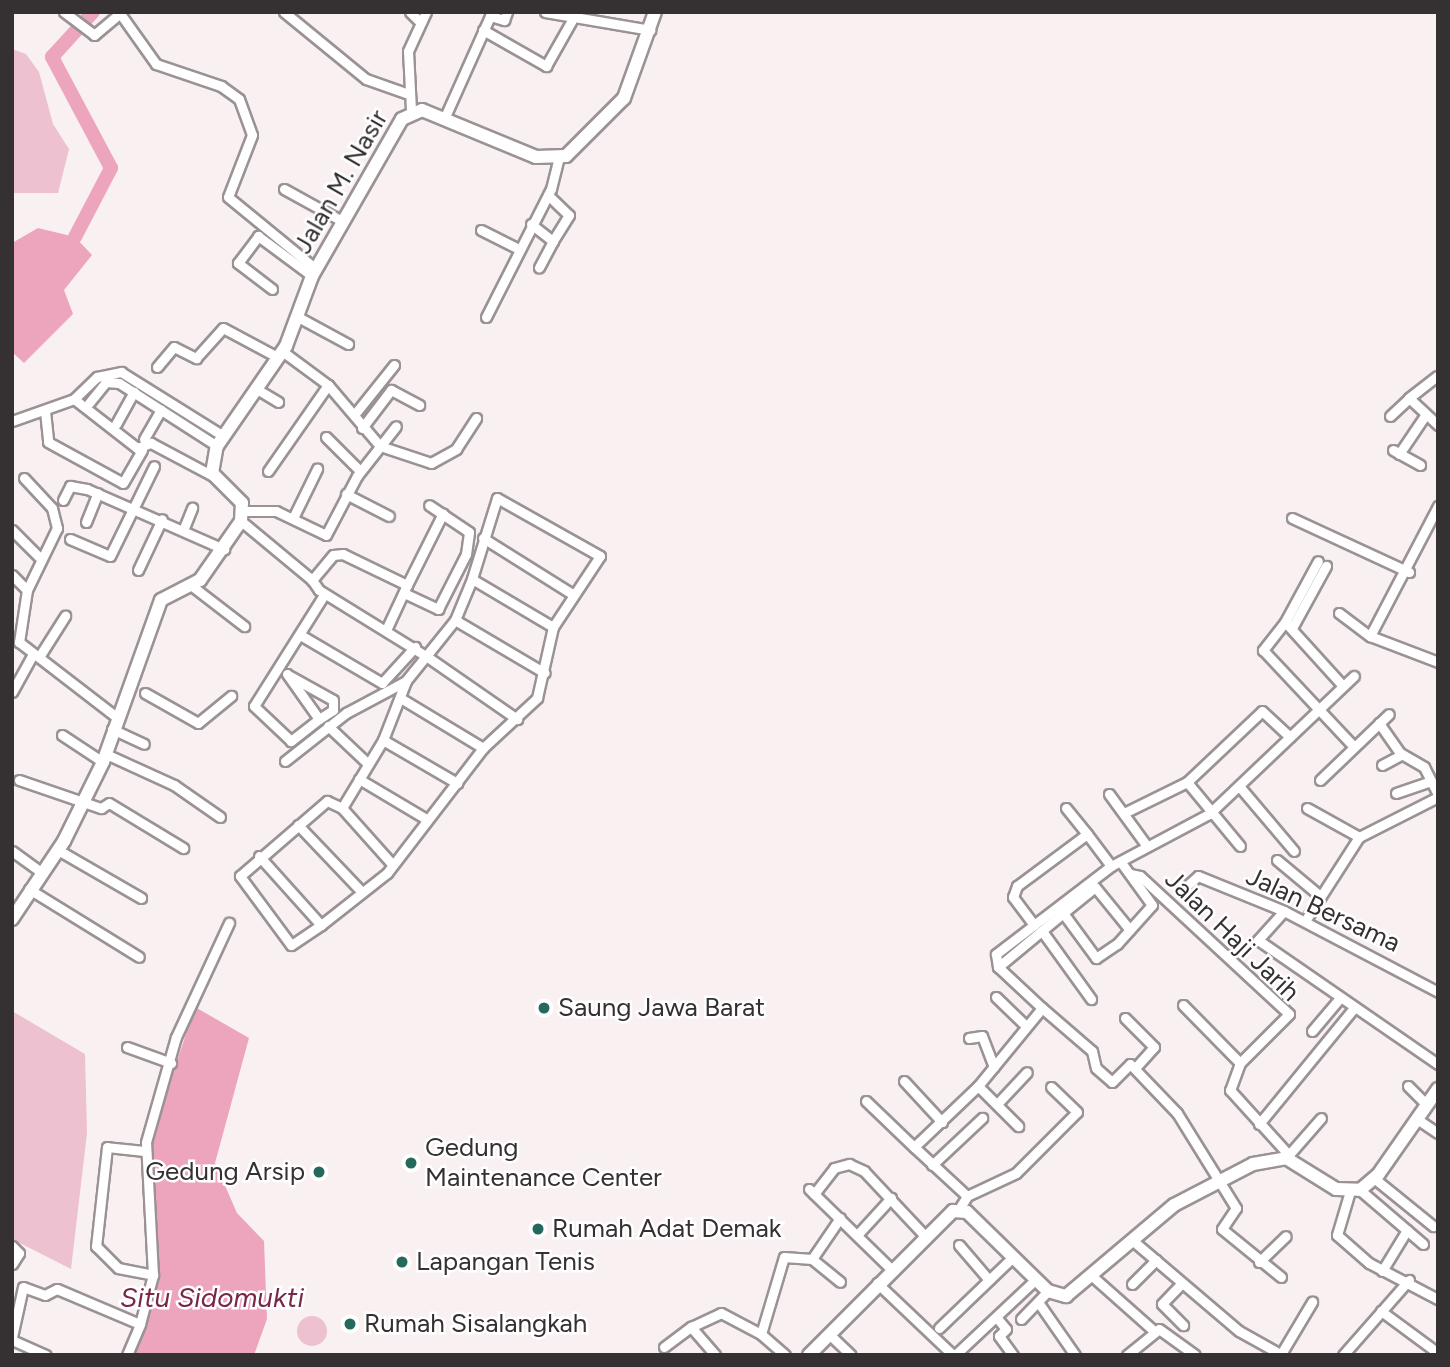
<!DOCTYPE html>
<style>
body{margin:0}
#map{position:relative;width:1450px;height:1367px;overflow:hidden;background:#f9f0f2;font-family:Figtree,sans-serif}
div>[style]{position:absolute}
.green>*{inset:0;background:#edc1cf}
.round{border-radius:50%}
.water>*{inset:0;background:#eca5bc}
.river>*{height:14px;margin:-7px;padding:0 7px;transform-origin:7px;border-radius:7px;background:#eca5bc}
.roads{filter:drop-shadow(2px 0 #9a9294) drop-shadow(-2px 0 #9a9294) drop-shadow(0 2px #9a9294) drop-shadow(0 -2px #9a9294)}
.minor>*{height:9px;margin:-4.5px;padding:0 4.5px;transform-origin:4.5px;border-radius:4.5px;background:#fff}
.tertiary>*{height:12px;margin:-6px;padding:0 6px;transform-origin:6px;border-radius:6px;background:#fff}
.dots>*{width:19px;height:19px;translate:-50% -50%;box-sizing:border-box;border:4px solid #fff;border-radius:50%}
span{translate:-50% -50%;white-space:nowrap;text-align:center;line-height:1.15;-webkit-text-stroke:5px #fff;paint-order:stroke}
.street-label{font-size:26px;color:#353132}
.poi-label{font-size:26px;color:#353132}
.left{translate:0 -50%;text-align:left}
.right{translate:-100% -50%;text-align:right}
.water-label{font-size:28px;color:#782749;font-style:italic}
.frame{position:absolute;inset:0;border:14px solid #353132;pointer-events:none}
</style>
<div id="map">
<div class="green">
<i style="clip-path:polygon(12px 49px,26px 54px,39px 72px,53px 124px,69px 149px,58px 193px,12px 193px)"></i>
<i style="clip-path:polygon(12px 1011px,85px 1054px,87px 1133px,71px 1269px,12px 1239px)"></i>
<i class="round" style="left:297px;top:1316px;width:30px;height:30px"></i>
</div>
<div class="water">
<i style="clip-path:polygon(38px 228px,75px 237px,92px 255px,64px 290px,73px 314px,24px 363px,12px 352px,12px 243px)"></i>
<i style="clip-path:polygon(195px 1007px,249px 1038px,215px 1163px,237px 1213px,264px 1241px,267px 1319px,254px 1355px,131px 1355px,158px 1268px,148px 1148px)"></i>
</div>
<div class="river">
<i style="left:75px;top:237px;width:78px;rotate:-62.4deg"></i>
<i style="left:111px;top:168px;width:126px;rotate:-118deg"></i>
<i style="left:52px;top:57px;width:61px;rotate:-47.7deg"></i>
</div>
<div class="roads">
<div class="minor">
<i style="left:64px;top:12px;width:38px;rotate:37deg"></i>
<i style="left:94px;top:35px;width:35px;rotate:-40deg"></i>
<i style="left:119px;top:12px;width:64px;rotate:54.6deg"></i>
<i style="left:156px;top:64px;width:69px;rotate:18.7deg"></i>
<i style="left:221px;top:86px;width:22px;rotate:36deg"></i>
<i style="left:239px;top:99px;width:38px;rotate:70deg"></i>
<i style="left:252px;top:135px;width:66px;rotate:111.2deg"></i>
<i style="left:228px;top:197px;width:114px;rotate:39.3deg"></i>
<i style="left:284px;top:12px;width:106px;rotate:39.3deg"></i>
<i style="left:366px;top:79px;width:42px;rotate:19.3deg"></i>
<i style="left:410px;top:12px;width:14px;rotate:45deg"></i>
<i style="left:545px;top:12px;width:107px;rotate:9.7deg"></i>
<i style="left:483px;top:30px;width:73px;rotate:29.7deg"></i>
<i style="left:546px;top:66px;width:53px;rotate:-60.5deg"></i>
<i style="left:411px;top:110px;width:59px;rotate:-92.9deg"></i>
<i style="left:408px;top:51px;width:43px;rotate:-65.2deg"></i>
<i style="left:444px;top:119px;width:113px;rotate:-65.9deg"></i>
<i style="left:490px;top:16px;width:15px;rotate:16deg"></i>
<i style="left:504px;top:20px;width:9px;rotate:-69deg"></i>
<i style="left:284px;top:189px;width:66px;rotate:28.9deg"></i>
<i style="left:548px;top:195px;width:29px;rotate:44deg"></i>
<i style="left:569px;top:215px;width:31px;rotate:122deg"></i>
<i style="left:531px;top:224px;width:28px;rotate:38deg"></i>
<i style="left:553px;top:241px;width:30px;rotate:118deg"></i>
<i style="left:481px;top:230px;width:40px;rotate:26.6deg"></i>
<i style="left:272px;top:289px;width:43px;rotate:-142.6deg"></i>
<i style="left:238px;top:263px;width:34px;rotate:-53deg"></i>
<i style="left:258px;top:236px;width:67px;rotate:36.5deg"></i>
<i style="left:298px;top:317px;width:57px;rotate:28.4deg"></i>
<i style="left:486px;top:317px;width:144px;rotate:-63.1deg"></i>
<i style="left:551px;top:189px;width:32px;rotate:-76deg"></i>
<i style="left:157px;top:367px;width:26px;rotate:-50deg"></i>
<i style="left:174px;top:347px;width:25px;rotate:27deg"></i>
<i style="left:196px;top:358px;width:40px;rotate:-48deg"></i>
<i style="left:223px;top:328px;width:61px;rotate:28.2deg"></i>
<i style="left:1437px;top:376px;width:36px;rotate:142deg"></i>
<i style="left:1409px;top:398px;width:40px;rotate:43deg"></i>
<i style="left:328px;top:385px;width:80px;rotate:49.6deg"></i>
<i style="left:380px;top:446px;width:54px;rotate:18.4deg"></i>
<i style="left:431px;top:463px;width:29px;rotate:-29deg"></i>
<i style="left:456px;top:449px;width:37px;rotate:-57deg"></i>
<i style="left:255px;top:388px;width:27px;rotate:31deg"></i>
<i style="left:74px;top:399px;width:32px;rotate:-44deg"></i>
<i style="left:97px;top:377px;width:25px;rotate:-12deg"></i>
<i style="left:121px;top:372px;width:119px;rotate:32deg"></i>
<i style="left:89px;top:403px;width:27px;rotate:-51deg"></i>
<i style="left:106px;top:382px;width:13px;rotate:4deg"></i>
<i style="left:119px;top:383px;width:117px;rotate:32.7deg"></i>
<i style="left:45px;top:411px;width:31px;rotate:84deg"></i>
<i style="left:48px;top:442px;width:85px;rotate:28.7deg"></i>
<i style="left:123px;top:483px;width:38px;rotate:-60deg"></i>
<i style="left:354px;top:415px;width:64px;rotate:-51.3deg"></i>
<i style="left:1390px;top:416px;width:26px;rotate:-43deg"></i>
<i style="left:12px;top:421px;width:66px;rotate:-19.5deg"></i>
<i style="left:74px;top:399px;width:80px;rotate:37.9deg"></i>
<i style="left:137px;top:448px;width:15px;rotate:-20deg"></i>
<i style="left:151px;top:443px;width:70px;rotate:28deg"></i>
<i style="left:116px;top:424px;width:37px;rotate:-61deg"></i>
<i style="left:362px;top:428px;width:48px;rotate:-52.7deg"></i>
<i style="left:391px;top:390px;width:32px;rotate:28deg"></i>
<i style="left:326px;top:437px;width:48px;rotate:45deg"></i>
<i style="left:144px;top:439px;width:34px;rotate:-60deg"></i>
<i style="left:1393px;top:450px;width:31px;rotate:29deg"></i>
<i style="left:1399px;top:454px;width:48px;rotate:-56deg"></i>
<i style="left:268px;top:471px;width:105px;rotate:-55.1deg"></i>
<i style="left:328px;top:385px;width:57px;rotate:-143.5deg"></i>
<i style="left:24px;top:478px;width:41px;rotate:47deg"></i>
<i style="left:52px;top:508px;width:21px;rotate:76deg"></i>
<i style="left:57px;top:528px;width:69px;rotate:115.8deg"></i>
<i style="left:27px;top:590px;width:53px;rotate:98.7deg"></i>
<i style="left:19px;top:642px;width:121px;rotate:37.6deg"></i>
<i style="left:346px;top:494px;width:48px;rotate:27.1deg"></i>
<i style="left:63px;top:500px;width:16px;rotate:-63deg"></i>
<i style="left:70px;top:486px;width:17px;rotate:10deg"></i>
<i style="left:87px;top:489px;width:150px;rotate:23.7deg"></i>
<i style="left:244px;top:511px;width:32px"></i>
<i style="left:276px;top:511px;width:55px;rotate:25.6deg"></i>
<i style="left:326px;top:535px;width:67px;rotate:-62.3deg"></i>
<i style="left:357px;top:476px;width:63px;rotate:-52deg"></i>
<i style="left:293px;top:518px;width:55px;rotate:-63.9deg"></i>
<i style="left:1292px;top:518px;width:129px;rotate:24.8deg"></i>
<i style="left:241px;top:521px;width:92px;rotate:39.7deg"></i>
<i style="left:86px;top:522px;width:31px;rotate:-68deg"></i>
<i style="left:184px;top:528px;width:22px;rotate:-68deg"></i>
<i style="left:12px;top:530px;width:38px;rotate:45deg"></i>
<i style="left:483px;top:538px;width:107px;rotate:32.1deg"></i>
<i style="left:70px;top:539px;width:43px;rotate:23deg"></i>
<i style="left:110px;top:556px;width:100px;rotate:-63.9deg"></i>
<i style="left:138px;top:570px;width:56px;rotate:-64.8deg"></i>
<i style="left:12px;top:575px;width:21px;rotate:45deg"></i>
<i style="left:472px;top:579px;width:44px;rotate:112.5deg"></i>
<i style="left:455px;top:620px;width:46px;rotate:128.9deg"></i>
<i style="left:426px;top:656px;width:111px;rotate:34.7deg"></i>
<i style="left:407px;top:585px;width:80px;rotate:-63.4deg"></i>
<i style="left:192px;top:586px;width:66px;rotate:37.6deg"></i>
<i style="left:404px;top:593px;width:38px;rotate:25deg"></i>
<i style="left:438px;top:609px;width:62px;rotate:-63deg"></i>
<i style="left:466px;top:554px;width:22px;rotate:-82deg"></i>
<i style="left:469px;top:532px;width:48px;rotate:-146deg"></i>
<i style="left:1339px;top:613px;width:39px;rotate:37deg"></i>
<i style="left:1370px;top:636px;width:73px;rotate:20.9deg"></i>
<i style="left:455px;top:620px;width:104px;rotate:30.5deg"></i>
<i style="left:1285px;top:622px;width:69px;rotate:-61.6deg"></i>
<i style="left:1292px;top:628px;width:71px;rotate:-61.3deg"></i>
<i style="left:386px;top:630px;width:50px;rotate:-65deg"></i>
<i style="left:407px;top:585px;width:71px;rotate:-154.2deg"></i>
<i style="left:343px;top:554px;width:10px;rotate:174deg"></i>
<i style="left:333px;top:555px;width:33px;rotate:130deg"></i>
<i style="left:312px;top:580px;width:12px;rotate:55deg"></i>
<i style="left:319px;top:590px;width:126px;rotate:31.7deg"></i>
<i style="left:426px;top:656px;width:32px;rotate:129deg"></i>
<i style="left:406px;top:681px;width:63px;rotate:111.3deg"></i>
<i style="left:383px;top:740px;width:79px;rotate:121.1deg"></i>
<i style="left:342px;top:808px;width:76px;rotate:48.2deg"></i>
<i style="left:302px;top:636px;width:93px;rotate:30.4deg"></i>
<i style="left:382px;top:683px;width:49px;rotate:-47.5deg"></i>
<i style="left:1370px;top:636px;width:147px;rotate:-62.4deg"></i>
<i style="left:39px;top:657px;width:49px;rotate:-57.6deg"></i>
<i style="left:287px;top:674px;width:55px;rotate:54.6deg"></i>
<i style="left:319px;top:719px;width:36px;rotate:142deg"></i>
<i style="left:291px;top:741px;width:51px;rotate:-136.6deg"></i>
<i style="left:254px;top:706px;width:131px;rotate:-57.8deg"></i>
<i style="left:288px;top:675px;width:51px;rotate:29.1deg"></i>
<i style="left:333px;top:700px;width:10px;rotate:90deg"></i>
<i style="left:333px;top:710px;width:17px;rotate:147deg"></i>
<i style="left:1343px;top:686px;width:86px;rotate:-132.2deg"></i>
<i style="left:1285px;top:622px;width:36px;rotate:128deg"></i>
<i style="left:1263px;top:650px;width:133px;rotate:46.8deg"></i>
<i style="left:12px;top:692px;width:43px;rotate:-61.1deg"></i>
<i style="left:145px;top:693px;width:61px;rotate:29.5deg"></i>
<i style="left:198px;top:723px;width:43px;rotate:-39.3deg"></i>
<i style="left:402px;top:699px;width:95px;rotate:31.2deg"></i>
<i style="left:1379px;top:723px;width:37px;rotate:55deg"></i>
<i style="left:1400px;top:753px;width:28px;rotate:30deg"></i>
<i style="left:1424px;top:767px;width:31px;rotate:63deg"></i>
<i style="left:328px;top:726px;width:55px;rotate:43.5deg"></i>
<i style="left:112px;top:729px;width:35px;rotate:25deg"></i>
<i style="left:62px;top:735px;width:49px;rotate:33.4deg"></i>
<i style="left:383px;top:740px;width:86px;rotate:30.2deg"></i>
<i style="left:106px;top:754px;width:75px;rotate:24.5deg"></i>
<i style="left:174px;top:785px;width:56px;rotate:34.8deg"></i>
<i style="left:285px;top:761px;width:78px;rotate:-38.2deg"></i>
<i style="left:346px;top:713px;width:68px;rotate:-28.1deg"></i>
<i style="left:1382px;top:765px;width:21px;rotate:-28deg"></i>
<i style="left:359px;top:779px;width:78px;rotate:30.8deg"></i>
<i style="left:19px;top:780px;width:87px;rotate:18.9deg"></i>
<i style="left:101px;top:808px;width:9px;rotate:-32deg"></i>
<i style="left:109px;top:803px;width:87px;rotate:31.3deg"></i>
<i style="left:1320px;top:780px;width:95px;rotate:-43.7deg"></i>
<i style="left:1187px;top:782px;width:103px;rotate:-43.4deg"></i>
<i style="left:1262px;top:711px;width:38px;rotate:43deg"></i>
<i style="left:1239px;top:786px;width:85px;rotate:49.8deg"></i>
<i style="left:1396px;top:793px;width:34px;rotate:-19deg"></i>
<i style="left:1109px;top:794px;width:63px;rotate:54deg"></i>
<i style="left:1066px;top:808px;width:33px;rotate:51deg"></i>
<i style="left:1307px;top:808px;width:60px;rotate:29.1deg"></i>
<i style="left:1124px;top:813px;width:70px;rotate:-26.2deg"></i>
<i style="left:1187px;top:782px;width:83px;rotate:50.4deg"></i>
<i style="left:298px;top:825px;width:88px;rotate:46.4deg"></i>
<i style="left:58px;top:850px;width:96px;rotate:30deg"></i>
<i style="left:12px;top:851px;width:36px;rotate:36deg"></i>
<i style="left:259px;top:856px;width:93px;rotate:48.1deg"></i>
<i style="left:321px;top:925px;width:84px;rotate:-38.2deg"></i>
<i style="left:387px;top:873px;width:158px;rotate:-52.5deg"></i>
<i style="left:483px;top:748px;width:74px;rotate:-42.8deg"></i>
<i style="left:537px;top:698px;width:73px;rotate:-77.3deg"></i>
<i style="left:553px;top:627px;width:85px;rotate:-56.5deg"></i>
<i style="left:600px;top:556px;width:118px;rotate:-150.6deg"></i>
<i style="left:497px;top:498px;width:85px;rotate:107.2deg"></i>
<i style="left:472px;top:579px;width:94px;rotate:30.7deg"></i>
<i style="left:1277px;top:860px;width:55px;rotate:39.8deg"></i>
<i style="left:1130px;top:874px;width:10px;rotate:11deg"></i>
<i style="left:1140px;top:876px;width:203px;rotate:42.8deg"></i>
<i style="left:1289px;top:1014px;width:69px;rotate:135deg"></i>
<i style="left:1240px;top:1063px;width:29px;rotate:110deg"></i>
<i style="left:1230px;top:1090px;width:88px;rotate:47.8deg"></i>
<i style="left:1189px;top:884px;width:12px;rotate:-42deg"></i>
<i style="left:1198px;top:876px;width:93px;rotate:22.1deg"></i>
<i style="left:1284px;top:911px;width:174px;rotate:27.7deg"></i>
<i style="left:29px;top:889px;width:129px;rotate:31.7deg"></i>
<i style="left:1284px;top:911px;width:39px;rotate:132deg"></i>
<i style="left:1258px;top:940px;width:219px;rotate:34.6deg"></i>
<i style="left:1063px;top:913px;width:41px;rotate:-39.1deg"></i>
<i style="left:1095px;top:887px;width:55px;rotate:50.9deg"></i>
<i style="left:1305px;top:921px;width:100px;rotate:-57.3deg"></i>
<i style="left:1359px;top:837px;width:89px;rotate:-26.9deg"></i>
<i style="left:321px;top:925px;width:36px;rotate:146deg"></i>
<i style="left:291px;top:945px;width:86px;rotate:-126.5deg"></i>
<i style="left:240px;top:876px;width:115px;rotate:-40.8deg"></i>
<i style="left:327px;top:801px;width:17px;rotate:25deg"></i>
<i style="left:1034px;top:925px;width:35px;rotate:-127deg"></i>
<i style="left:1013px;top:897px;width:12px;rotate:-70deg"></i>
<i style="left:1017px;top:886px;width:87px;rotate:-36.6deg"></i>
<i style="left:1087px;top:834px;width:40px;rotate:53deg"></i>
<i style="left:1042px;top:931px;width:84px;rotate:54.2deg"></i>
<i style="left:998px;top:967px;width:85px;rotate:-39.7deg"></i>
<i style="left:1063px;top:913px;width:56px;rotate:53.7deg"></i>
<i style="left:1096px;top:958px;width:25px;rotate:-34deg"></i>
<i style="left:1117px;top:944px;width:52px;rotate:-48.1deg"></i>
<i style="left:1152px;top:905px;width:54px;rotate:-126deg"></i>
<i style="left:996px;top:997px;width:42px;rotate:44deg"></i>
<i style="left:1183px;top:1005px;width:81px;rotate:45.5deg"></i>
<i style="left:1042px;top:1008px;width:66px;rotate:40.7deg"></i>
<i style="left:1092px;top:1051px;width:17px;rotate:77deg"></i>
<i style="left:1096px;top:1068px;width:21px;rotate:41deg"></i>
<i style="left:1112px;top:1082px;width:25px;rotate:-45deg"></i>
<i style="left:1130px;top:1064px;width:68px;rotate:46.2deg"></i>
<i style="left:1177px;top:1113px;width:112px;rotate:58.2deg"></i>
<i style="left:1236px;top:1208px;width:25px;rotate:124deg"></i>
<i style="left:1222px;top:1229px;width:76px;rotate:39.1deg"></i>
<i style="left:1125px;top:1018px;width:41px;rotate:45deg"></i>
<i style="left:1154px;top:1047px;width:28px;rotate:132deg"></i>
<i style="left:1312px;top:1031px;width:43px;rotate:-49.7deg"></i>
<i style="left:969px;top:1038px;width:13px;rotate:-9deg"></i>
<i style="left:982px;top:1036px;width:33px;rotate:69deg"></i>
<i style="left:127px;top:1047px;width:47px;rotate:20deg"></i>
<i style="left:904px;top:1081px;width:56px;rotate:47.2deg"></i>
<i style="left:978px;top:1086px;width:57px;rotate:45deg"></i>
<i style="left:1408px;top:1086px;width:27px;rotate:45deg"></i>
<i style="left:866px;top:1101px;width:66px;rotate:43.8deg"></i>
<i style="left:998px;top:1103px;width:42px;rotate:-46.9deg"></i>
<i style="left:1417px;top:1119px;width:25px;rotate:34deg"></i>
<i style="left:1259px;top:1124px;width:150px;rotate:-50.7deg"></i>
<i style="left:144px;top:1151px;width:37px;rotate:-174deg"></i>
<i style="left:107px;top:1147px;width:100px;rotate:96.3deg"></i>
<i style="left:96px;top:1246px;width:31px;rotate:45deg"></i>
<i style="left:118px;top:1268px;width:36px;rotate:11deg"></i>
<i style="left:1286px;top:1158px;width:53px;rotate:-48.8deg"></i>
<i style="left:932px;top:1165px;width:69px;rotate:-43.2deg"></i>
<i style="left:1375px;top:1179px;width:75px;rotate:39deg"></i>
<i style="left:809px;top:1189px;width:116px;rotate:44.3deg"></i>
<i style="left:1360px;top:1190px;width:83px;rotate:40.6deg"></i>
<i style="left:1350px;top:1191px;width:46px;rotate:106.5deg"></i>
<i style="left:1337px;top:1235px;width:43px;rotate:41.2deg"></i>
<i style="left:1369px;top:1263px;width:78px;rotate:27.6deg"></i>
<i style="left:814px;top:1194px;width:33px;rotate:-52deg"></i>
<i style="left:834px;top:1168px;width:16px;rotate:-15deg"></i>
<i style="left:849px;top:1164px;width:17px;rotate:25deg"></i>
<i style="left:864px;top:1171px;width:91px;rotate:46.8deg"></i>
<i style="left:967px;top:1196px;width:54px;rotate:-25.1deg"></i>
<i style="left:1016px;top:1173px;width:86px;rotate:-45deg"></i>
<i style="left:1077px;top:1112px;width:36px;rotate:-136deg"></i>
<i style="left:959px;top:1209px;width:15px;rotate:-58deg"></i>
<i style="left:967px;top:1196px;width:72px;rotate:-137.2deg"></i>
<i style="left:914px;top:1147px;width:88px;rotate:-43.6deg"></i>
<i style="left:978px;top:1086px;width:101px;rotate:-50.6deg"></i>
<i style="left:1042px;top:1008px;width:60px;rotate:-137deg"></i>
<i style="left:998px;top:967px;width:13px;rotate:-99deg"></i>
<i style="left:996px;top:954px;width:145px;rotate:-37.4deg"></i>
<i style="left:1111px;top:866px;width:111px;rotate:-28deg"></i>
<i style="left:1209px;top:814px;width:200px;rotate:-43.6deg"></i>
<i style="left:840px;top:1218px;width:50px;rotate:124.3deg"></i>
<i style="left:812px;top:1259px;width:36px;rotate:39deg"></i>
<i style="left:858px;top:1234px;width:49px;rotate:-47.5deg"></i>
<i style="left:1132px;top:1240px;width:140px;rotate:40.4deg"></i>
<i style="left:1239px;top:1331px;width:49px;rotate:29.2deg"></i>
<i style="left:959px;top:1245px;width:46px;rotate:49.4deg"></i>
<i style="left:12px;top:1246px;width:10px;rotate:45deg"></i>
<i style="left:19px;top:1253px;width:13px;rotate:122deg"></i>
<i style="left:1259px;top:1262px;width:37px;rotate:-44deg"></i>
<i style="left:1382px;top:1271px;width:48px;rotate:-58.6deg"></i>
<i style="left:1092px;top:1276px;width:80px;rotate:41.5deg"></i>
<i style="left:877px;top:1283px;width:105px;rotate:43.5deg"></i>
<i style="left:1182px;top:1283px;width:29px;rotate:134deg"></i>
<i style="left:1162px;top:1304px;width:30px;rotate:45deg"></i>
<i style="left:1132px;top:1284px;width:34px;rotate:-45deg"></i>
<i style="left:1038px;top:1302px;width:65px;rotate:55.1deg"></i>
<i style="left:1381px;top:1311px;width:71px;rotate:36.4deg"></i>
<i style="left:997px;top:1318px;width:14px;rotate:51deg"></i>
<i style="left:1006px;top:1329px;width:10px;rotate:135deg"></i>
<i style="left:999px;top:1336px;width:24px;rotate:54deg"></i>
<i style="left:1021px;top:1319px;width:39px;rotate:-46deg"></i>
<i style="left:691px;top:1327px;width:33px;rotate:-25deg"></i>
<i style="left:721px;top:1313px;width:45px;rotate:27.7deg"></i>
<i style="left:939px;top:1328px;width:101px;rotate:-43.8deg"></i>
<i style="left:829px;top:1334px;width:30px;rotate:44deg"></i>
<i style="left:12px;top:1337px;width:51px;rotate:-77.6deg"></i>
<i style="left:23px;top:1287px;width:23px;rotate:20deg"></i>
<i style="left:45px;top:1295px;width:13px;rotate:-27deg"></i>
<i style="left:57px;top:1289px;width:90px;rotate:22.9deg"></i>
<i style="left:140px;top:1324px;width:51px;rotate:-75.1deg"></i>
<i style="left:153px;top:1275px;width:133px;rotate:-93deg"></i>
<i style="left:146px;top:1142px;width:109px;rotate:-74.1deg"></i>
<i style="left:176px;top:1037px;width:126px;rotate:-65.1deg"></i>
<i style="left:12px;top:1340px;width:37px;rotate:24deg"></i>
<i style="left:664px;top:1347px;width:34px;rotate:-37deg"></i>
<i style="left:691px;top:1327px;width:37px;rotate:49deg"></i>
<i style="left:1281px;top:1354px;width:61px;rotate:-59.2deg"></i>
<i style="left:127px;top:1355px;width:34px;rotate:-67deg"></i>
<i style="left:785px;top:1355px;width:32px;rotate:-139deg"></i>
<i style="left:761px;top:1334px;width:80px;rotate:-73.4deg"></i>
<i style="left:784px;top:1257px;width:28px;rotate:4deg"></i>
<i style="left:955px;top:1355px;width:110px;rotate:-43.2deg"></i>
<i style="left:1127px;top:1355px;width:41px;rotate:-39.1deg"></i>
<i style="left:1159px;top:1329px;width:44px;rotate:35.8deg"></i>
<i style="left:1343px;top:1355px;width:100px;rotate:-48.7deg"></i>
</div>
<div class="tertiary">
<i style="left:12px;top:919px;width:94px;rotate:-56.3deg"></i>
<i style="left:64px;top:841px;width:88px;rotate:-63.7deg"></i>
<i style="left:103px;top:762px;width:172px;rotate:-70.3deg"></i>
<i style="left:161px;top:600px;width:44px;rotate:-27.1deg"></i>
<i style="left:200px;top:580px;width:72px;rotate:-55.2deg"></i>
<i style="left:241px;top:521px;width:18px;rotate:-87deg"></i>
<i style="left:242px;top:503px;width:42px;rotate:-135deg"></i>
<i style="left:212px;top:473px;width:27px;rotate:-80deg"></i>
<i style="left:217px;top:446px;width:121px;rotate:-55.4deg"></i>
<i style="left:286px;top:346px;width:75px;rotate:-69.6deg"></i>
<i style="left:312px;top:276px;width:181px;rotate:-60.2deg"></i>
<i style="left:402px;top:119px;width:22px;rotate:-24deg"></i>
<i style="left:422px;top:110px;width:123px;rotate:22.4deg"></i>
<i style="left:536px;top:157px;width:30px;rotate:-2deg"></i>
<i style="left:566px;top:156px;width:82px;rotate:-45deg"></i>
<i style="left:624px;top:98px;width:91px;rotate:-70.2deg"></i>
<i style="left:809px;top:1355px;width:204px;rotate:-45deg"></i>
<i style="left:953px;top:1211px;width:14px;rotate:4deg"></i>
<i style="left:967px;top:1212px;width:113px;rotate:44.3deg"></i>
<i style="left:1048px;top:1291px;width:19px;rotate:16deg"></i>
<i style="left:1066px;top:1296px;width:141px;rotate:-40.1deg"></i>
<i style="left:1174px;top:1205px;width:89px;rotate:-27.4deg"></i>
<i style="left:1253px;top:1164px;width:34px;rotate:-10deg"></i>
<i style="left:1286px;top:1158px;width:59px;rotate:31.8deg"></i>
<i style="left:1336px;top:1189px;width:24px;rotate:2deg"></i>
<i style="left:1360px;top:1190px;width:23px;rotate:-40deg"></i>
<i style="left:1378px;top:1175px;width:105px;rotate:-55.1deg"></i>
</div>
</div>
<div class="dots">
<i style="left:544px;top:1008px;background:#25695c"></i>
<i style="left:411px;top:1163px;background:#25695c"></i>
<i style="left:319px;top:1172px;background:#25695c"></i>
<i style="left:538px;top:1229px;background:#25695c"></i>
<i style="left:402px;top:1262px;background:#25695c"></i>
<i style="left:350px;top:1324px;background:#25695c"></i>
</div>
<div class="street-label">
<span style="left:341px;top:182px;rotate:-60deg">Jalan M. Nasir</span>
<span style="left:1323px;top:910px;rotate:25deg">Jalan Bersama</span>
<span style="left:1232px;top:936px;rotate:44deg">Jalan Haji Jarih</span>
</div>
<div class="poi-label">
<span class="left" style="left:558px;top:1008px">Saung Jawa Barat</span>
<span class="left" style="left:425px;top:1163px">Gedung<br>Maintenance Center</span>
<span class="right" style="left:305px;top:1172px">Gedung Arsip</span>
<span class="left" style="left:552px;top:1229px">Rumah Adat Demak</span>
<span class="left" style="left:416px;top:1262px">Lapangan Tenis</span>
<span class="left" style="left:364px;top:1324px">Rumah Sisalangkah</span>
</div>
<div class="water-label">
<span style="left:212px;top:1297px">Situ Sidomukti</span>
</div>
<div class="frame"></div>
</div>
